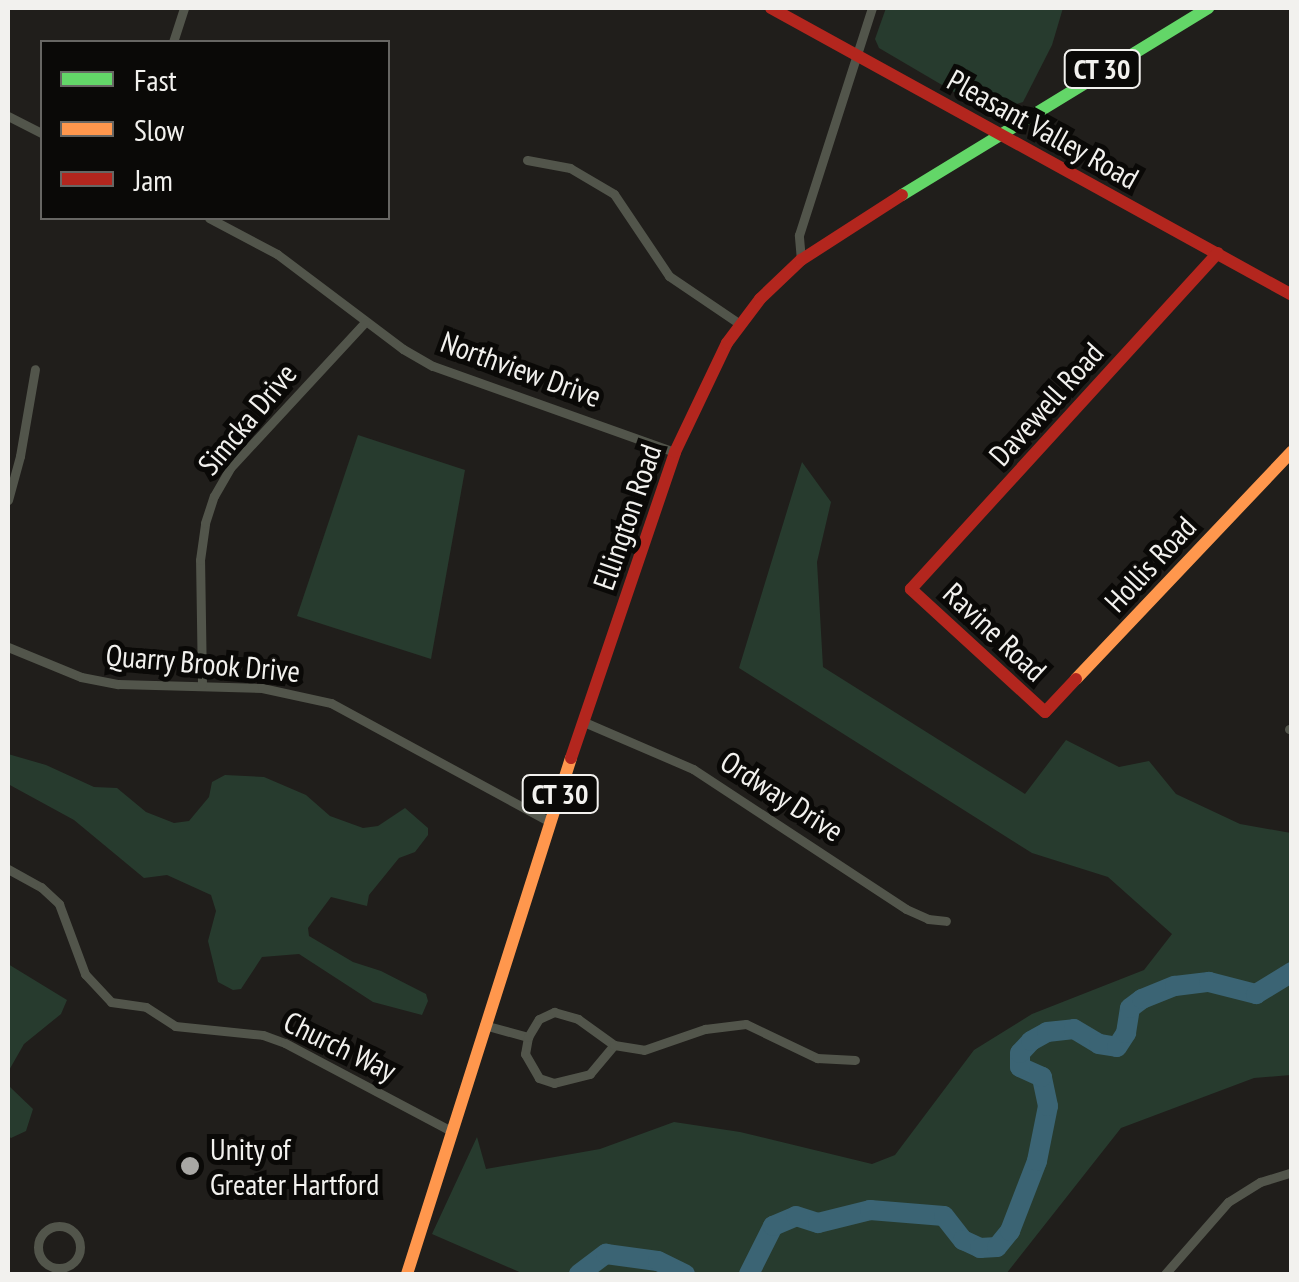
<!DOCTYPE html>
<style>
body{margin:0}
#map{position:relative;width:1299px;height:1282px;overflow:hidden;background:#201e1b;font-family:"PT Sans Narrow",sans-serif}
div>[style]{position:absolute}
.green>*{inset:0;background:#273b2e}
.river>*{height:20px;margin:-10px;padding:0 10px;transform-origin:10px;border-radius:10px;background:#3b6474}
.street>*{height:9px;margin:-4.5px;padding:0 4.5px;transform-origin:4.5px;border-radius:4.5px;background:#52554b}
.street>.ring{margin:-4.5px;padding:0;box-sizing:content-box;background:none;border:9px solid #52554b;border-radius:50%}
.fast>*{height:12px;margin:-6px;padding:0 6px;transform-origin:6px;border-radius:6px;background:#63d668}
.slow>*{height:12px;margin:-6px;padding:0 6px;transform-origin:6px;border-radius:6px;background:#ff974d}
.jam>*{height:12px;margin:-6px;padding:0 6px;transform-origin:6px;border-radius:6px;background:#b3261e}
.dots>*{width:28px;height:28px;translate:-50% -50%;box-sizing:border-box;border:5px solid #0a0907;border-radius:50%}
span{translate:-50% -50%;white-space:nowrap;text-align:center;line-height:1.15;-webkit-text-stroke:10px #0a0907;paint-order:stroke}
.shield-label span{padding:2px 8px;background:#0a0907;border:2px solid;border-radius:8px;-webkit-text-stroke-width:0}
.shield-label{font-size:28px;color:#f2f1ee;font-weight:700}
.street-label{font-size:30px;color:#f2f1ee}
.poi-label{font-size:30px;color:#f2f1ee}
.left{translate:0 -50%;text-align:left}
.frame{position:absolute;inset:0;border:10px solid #f2f1ee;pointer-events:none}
.legend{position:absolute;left:40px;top:40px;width:350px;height:180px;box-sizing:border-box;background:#0a0907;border:2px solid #676663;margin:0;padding:12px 18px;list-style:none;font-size:30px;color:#f2f1ee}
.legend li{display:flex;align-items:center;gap:20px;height:50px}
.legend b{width:50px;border:2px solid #676663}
</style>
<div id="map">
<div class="green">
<i style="clip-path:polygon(886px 8px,1063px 8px,1052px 45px,1023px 102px,1002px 109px,971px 102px,879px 48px,875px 39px)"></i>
<i style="clip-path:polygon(358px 435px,465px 470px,431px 659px,297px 616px)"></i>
<i style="clip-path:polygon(802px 462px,831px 502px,817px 562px,823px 667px,1025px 794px,1066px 740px,1119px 767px,1149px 761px,1176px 794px,1240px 824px,1291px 833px,1291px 1075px,1254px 1078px,1121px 1128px,1006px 1274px,524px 1274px,432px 1234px,477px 1137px,486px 1169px,600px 1149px,674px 1122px,740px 1132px,872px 1164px,895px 1155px,974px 1050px,1032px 1014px,1144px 970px,1172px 934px,1108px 877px,1032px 853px,739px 668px)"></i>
<i style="clip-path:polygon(8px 754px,46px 765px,94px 787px,117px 788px,146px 812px,174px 823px,189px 821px,209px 797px,212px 782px,225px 775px,264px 777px,306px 795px,330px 816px,363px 828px,378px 826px,405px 808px,428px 828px,428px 835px,415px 852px,399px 858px,369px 895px,367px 906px,331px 897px,308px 928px,309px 936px,353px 962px,381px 971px,426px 994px,428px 1001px,422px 1015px,373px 1002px,299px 954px,262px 957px,241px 989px,233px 990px,218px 982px,208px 941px,216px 911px,211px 895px,167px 875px,144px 878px,74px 820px,8px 784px)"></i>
<i style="clip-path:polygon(8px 964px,67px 1000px,61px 1014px,24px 1044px,8px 1072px,10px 1087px,33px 1109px,26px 1131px,11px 1138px,8px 1136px)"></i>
</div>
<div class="river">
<i style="left:579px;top:1274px;width:34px;rotate:-37deg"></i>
<i style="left:606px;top:1254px;width:52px;rotate:7.7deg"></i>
<i style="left:658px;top:1261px;width:30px;rotate:26deg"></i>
<i style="left:749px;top:1274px;width:54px;rotate:-63.4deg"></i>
<i style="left:773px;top:1226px;width:25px;rotate:-23deg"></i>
<i style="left:796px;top:1216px;width:23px;rotate:18deg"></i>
<i style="left:818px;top:1223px;width:54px;rotate:-14deg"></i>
<i style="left:870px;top:1210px;width:74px;rotate:4.6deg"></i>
<i style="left:944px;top:1216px;width:31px;rotate:52deg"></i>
<i style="left:963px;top:1240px;width:19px;rotate:25deg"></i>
<i style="left:980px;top:1248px;width:17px;rotate:-3deg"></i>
<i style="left:997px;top:1247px;width:21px;rotate:-51deg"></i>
<i style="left:1010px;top:1231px;width:75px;rotate:-68.9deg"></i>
<i style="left:1037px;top:1161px;width:56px;rotate:-78.7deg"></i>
<i style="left:1048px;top:1106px;width:30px;rotate:-102deg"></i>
<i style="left:1042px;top:1077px;width:24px;rotate:-156deg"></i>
<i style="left:1020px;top:1067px;width:14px;rotate:-90deg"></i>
<i style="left:1020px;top:1053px;width:16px;rotate:-47deg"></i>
<i style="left:1031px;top:1041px;width:18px;rotate:-29deg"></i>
<i style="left:1047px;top:1032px;width:27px;rotate:-6deg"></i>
<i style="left:1074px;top:1029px;width:29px;rotate:31deg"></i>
<i style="left:1099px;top:1044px;width:18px;rotate:9deg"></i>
<i style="left:1117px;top:1047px;width:17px;rotate:-57deg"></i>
<i style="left:1126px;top:1033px;width:25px;rotate:-81deg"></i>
<i style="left:1130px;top:1008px;width:15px;rotate:-37deg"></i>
<i style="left:1142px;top:999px;width:35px;rotate:-22deg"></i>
<i style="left:1175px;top:986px;width:34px;rotate:-7deg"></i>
<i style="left:1209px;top:982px;width:49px;rotate:14.3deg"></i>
<i style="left:1256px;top:994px;width:42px;rotate:-31.4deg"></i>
</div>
<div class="street">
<i style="left:173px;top:42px;width:36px;rotate:-72deg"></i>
<i style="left:8px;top:116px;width:38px;rotate:27deg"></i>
<i style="left:527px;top:160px;width:44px;rotate:10.5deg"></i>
<i style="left:570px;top:168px;width:51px;rotate:30.6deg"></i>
<i style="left:614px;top:194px;width:99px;rotate:56.1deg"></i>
<i style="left:669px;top:276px;width:86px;rotate:34.1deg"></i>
<i style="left:209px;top:218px;width:77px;rotate:27.9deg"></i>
<i style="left:277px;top:254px;width:158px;rotate:37deg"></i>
<i style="left:403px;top:349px;width:34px;rotate:30deg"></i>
<i style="left:433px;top:366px;width:257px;rotate:19.6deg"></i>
<i style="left:801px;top:260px;width:25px;rotate:-95deg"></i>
<i style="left:799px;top:235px;width:238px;rotate:-72.2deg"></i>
<i style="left:8px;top:500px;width:46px;rotate:-74.7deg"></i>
<i style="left:20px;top:456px;width:88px;rotate:-80.2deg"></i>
<i style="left:8px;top:647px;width:79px;rotate:22.3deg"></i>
<i style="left:81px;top:677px;width:38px;rotate:11deg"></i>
<i style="left:118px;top:684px;width:144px;rotate:1.6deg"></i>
<i style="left:262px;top:688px;width:71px;rotate:12.3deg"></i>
<i style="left:331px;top:703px;width:249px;rotate:28.5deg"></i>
<i style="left:202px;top:684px;width:124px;rotate:-90.9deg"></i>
<i style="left:200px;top:560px;width:37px;rotate:-82deg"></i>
<i style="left:205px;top:523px;width:28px;rotate:-72deg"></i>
<i style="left:214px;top:496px;width:32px;rotate:-60deg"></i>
<i style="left:230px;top:468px;width:199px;rotate:-47.2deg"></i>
<i style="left:584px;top:722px;width:119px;rotate:23.3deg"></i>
<i style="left:693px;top:769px;width:255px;rotate:33.3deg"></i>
<i style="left:906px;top:909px;width:24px;rotate:24deg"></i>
<i style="left:928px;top:919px;width:18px;rotate:6deg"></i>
<i style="left:1289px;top:729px;width:3px;rotate:-18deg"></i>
<i style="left:8px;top:869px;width:38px;rotate:29deg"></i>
<i style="left:41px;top:887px;width:25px;rotate:43deg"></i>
<i style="left:59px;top:904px;width:75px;rotate:69.6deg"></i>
<i style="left:85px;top:974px;width:38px;rotate:47deg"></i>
<i style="left:111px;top:1002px;width:35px;rotate:8deg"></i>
<i style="left:146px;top:1007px;width:35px;rotate:33deg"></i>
<i style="left:175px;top:1026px;width:88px;rotate:5.8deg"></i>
<i style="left:263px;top:1035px;width:23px;rotate:20deg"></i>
<i style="left:285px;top:1043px;width:188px;rotate:27.9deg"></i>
<i style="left:484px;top:1025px;width:46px;rotate:15.3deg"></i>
<i style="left:614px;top:1045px;width:38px;rotate:130deg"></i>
<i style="left:590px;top:1074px;width:37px;rotate:166deg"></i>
<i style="left:554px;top:1083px;width:16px;rotate:-162deg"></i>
<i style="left:539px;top:1078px;width:28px;rotate:-120deg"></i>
<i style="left:525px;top:1054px;width:17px;rotate:-80deg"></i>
<i style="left:528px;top:1037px;width:21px;rotate:-59deg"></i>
<i style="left:539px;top:1019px;width:17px;rotate:-25deg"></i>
<i style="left:554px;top:1012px;width:25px;rotate:16deg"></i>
<i style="left:578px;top:1019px;width:44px;rotate:35.8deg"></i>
<i style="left:614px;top:1045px;width:30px;rotate:9deg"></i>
<i style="left:644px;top:1050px;width:65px;rotate:-19deg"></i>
<i style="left:705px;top:1029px;width:41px;rotate:-7deg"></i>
<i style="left:746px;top:1024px;width:79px;rotate:25.6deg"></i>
<i style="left:817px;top:1058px;width:38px;rotate:3deg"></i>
<i class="ring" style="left:38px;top:1226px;width:33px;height:33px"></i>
<i style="left:1165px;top:1274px;width:96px;rotate:-48.8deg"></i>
<i style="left:1228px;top:1202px;width:38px;rotate:-32deg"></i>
<i style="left:1260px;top:1182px;width:34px;rotate:-17deg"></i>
</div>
<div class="fast">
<i style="left:902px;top:195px;width:359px;rotate:-31.4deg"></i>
</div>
<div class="slow">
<i style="left:1076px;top:679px;width:314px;rotate:-46.5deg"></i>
<i style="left:407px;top:1274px;width:541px;rotate:-72.37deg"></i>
</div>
<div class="jam">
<i style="left:771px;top:8px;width:595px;rotate:28.85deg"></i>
<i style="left:1076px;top:679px;width:45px;rotate:133.2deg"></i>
<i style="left:1045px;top:712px;width:182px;rotate:-137.5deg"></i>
<i style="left:911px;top:589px;width:455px;rotate:-47.6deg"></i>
<i style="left:571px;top:758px;width:323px;rotate:-71.2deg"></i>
<i style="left:675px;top:452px;width:121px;rotate:-64.5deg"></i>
<i style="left:727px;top:343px;width:55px;rotate:-53.1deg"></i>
<i style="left:760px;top:299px;width:57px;rotate:-43.6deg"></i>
<i style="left:801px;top:260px;width:120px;rotate:-32.8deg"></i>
</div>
<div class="dots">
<i style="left:190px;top:1166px;background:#a8a7a4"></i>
</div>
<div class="shield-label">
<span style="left:1102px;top:69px">CT 30</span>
<span style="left:560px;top:794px">CT 30</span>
</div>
<div class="street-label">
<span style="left:1043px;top:129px;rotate:29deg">Pleasant Valley Road</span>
<span style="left:521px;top:369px;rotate:20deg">Northview Drive</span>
<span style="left:1046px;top:404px;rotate:-48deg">Davewell Road</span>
<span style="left:247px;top:419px;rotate:-50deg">Simcka Drive</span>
<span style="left:627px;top:517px;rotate:-71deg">Ellington Road</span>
<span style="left:1150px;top:564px;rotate:-47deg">Hollis Road</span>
<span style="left:995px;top:632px;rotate:43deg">Ravine Road</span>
<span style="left:203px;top:663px;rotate:5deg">Quarry Brook Drive</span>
<span style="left:782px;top:796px;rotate:33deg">Ordway Drive</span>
<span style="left:340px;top:1046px;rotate:26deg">Church Way</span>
</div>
<div class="poi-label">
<span class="left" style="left:210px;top:1166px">Unity of<br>Greater Hartford</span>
</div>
<div class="frame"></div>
<ul class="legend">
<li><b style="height:12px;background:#63d668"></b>Fast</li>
<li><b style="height:12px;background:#ff974d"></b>Slow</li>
<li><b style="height:12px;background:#b3261e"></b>Jam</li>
</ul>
</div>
